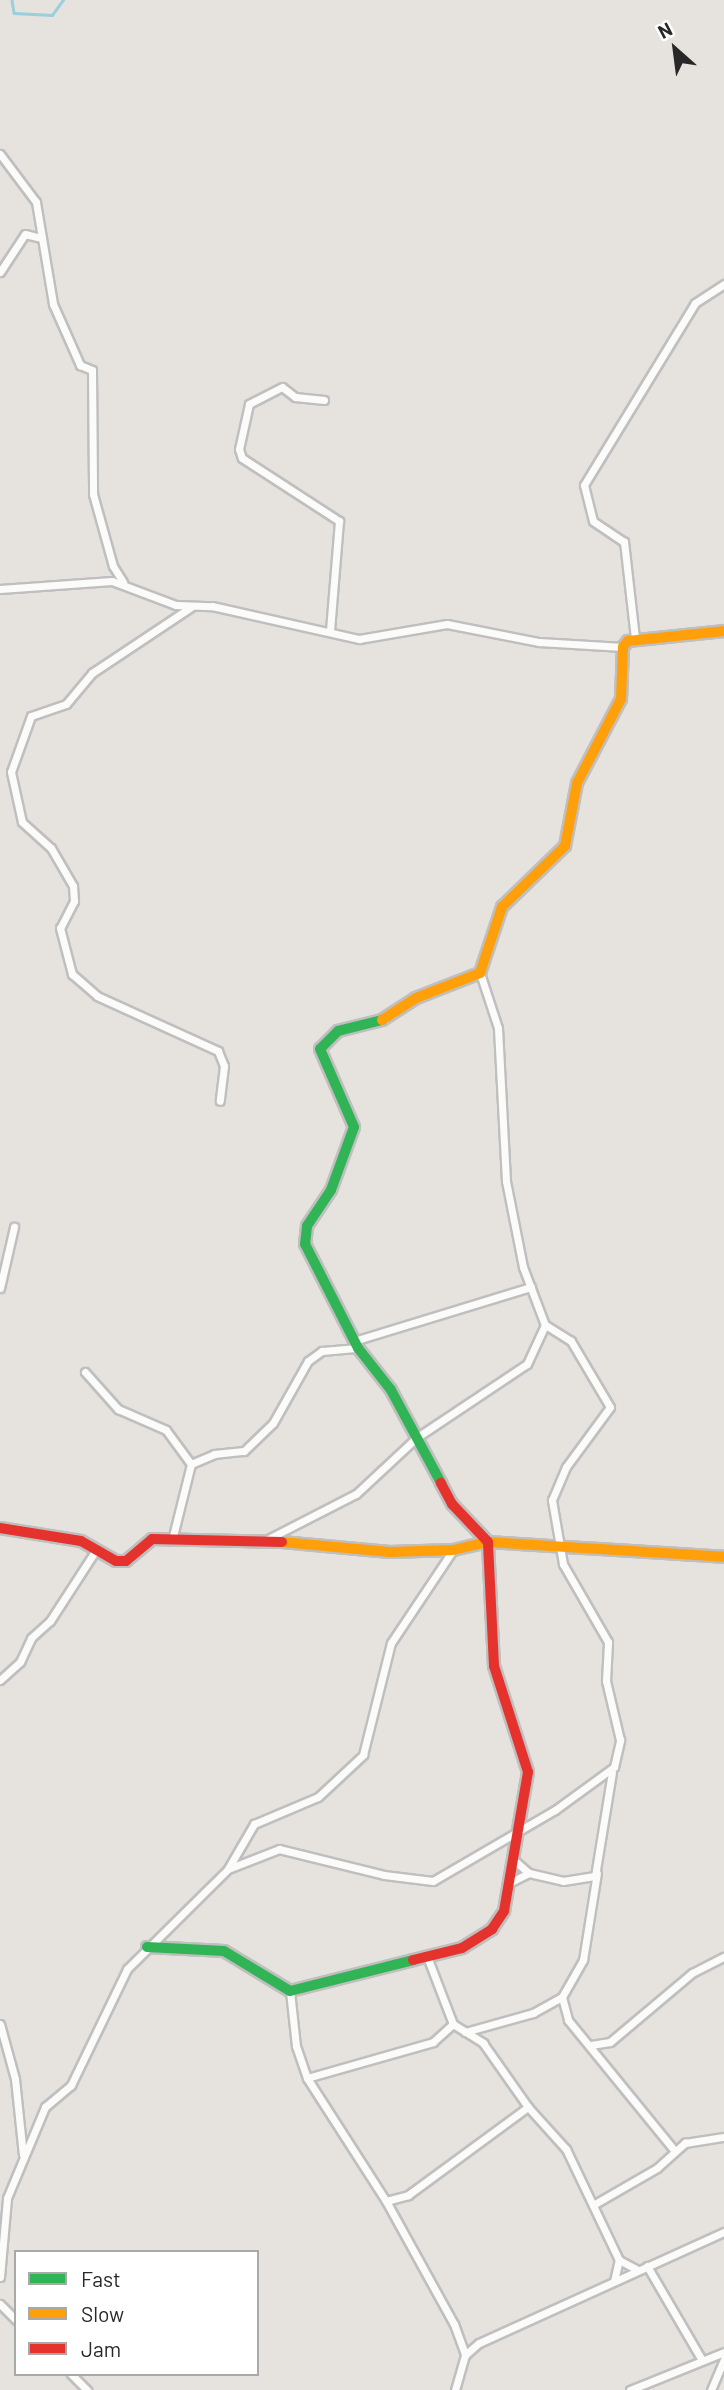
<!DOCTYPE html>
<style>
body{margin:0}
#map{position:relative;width:724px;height:2390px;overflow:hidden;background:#e6e2de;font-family:Barlow,sans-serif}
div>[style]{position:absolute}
.stream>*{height:2.5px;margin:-1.25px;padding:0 1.25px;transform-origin:1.25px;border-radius:1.25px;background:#9bcede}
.roads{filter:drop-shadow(2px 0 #c0bfbf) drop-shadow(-2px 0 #c0bfbf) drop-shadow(0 2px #c0bfbf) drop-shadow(0 -2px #c0bfbf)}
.street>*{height:7px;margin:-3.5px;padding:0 3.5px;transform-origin:3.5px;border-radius:3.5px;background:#fbfbfa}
.fast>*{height:10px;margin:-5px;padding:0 5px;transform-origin:5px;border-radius:5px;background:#30b455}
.slow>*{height:10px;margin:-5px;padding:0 5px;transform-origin:5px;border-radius:5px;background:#ff9f0a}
.jam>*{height:10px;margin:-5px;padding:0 5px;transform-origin:5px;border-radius:5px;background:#e5322d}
span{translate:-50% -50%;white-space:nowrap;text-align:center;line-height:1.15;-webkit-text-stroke:6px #fff;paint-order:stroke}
.legend{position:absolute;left:14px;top:2250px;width:245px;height:126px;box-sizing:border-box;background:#fff;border:2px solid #a9a9a9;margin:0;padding:9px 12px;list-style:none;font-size:21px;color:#282828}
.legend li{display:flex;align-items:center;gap:14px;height:35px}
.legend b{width:35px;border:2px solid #a9a9a9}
.north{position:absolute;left:640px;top:14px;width:70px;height:70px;-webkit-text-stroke:5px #fff;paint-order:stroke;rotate:332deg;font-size:19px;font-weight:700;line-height:28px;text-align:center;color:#282828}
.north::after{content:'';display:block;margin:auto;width:24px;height:32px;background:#282828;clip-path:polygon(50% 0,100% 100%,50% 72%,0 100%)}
</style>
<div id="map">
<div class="stream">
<i style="left:12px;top:0;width:13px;rotate:81deg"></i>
<i style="left:14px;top:13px;width:38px;rotate:3deg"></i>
<i style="left:52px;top:15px;width:19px;rotate:-54deg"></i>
</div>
<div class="roads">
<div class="street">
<i style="left:0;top:154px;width:60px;rotate:53.1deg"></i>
<i style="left:36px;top:202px;width:103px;rotate:80.5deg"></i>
<i style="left:53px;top:304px;width:67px;rotate:66.1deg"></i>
<i style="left:80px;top:365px;width:13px;rotate:23deg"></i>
<i style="left:92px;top:370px;width:124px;rotate:89.5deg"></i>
<i style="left:93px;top:494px;width:75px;rotate:74.5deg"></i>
<i style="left:113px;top:566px;width:19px;rotate:58deg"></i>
<i style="left:0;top:272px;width:45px;rotate:-56.7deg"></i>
<i style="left:25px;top:234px;width:16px;rotate:14deg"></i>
<i style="left:324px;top:400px;width:29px;rotate:-174deg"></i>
<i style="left:295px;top:397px;width:16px;rotate:-142deg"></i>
<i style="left:282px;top:387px;width:37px;rotate:153deg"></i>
<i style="left:249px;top:404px;width:46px;rotate:102.5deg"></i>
<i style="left:239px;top:449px;width:9px;rotate:72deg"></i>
<i style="left:242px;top:458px;width:116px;rotate:33deg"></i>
<i style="left:339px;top:521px;width:110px;rotate:94.7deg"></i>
<i style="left:0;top:589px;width:112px;rotate:-4.1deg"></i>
<i style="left:112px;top:581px;width:68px;rotate:20.6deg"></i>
<i style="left:176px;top:605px;width:36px;rotate:2deg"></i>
<i style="left:212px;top:606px;width:151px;rotate:12.7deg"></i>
<i style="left:359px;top:639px;width:89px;rotate:-9.7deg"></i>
<i style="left:447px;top:624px;width:94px;rotate:11.1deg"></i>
<i style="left:539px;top:642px;width:84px;rotate:3.4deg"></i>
<i style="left:191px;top:607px;width:119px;rotate:146.3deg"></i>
<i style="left:92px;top:673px;width:40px;rotate:130deg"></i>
<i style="left:66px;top:704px;width:37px;rotate:161deg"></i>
<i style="left:31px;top:716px;width:59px;rotate:109.7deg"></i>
<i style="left:11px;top:772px;width:51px;rotate:77.6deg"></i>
<i style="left:22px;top:822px;width:39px;rotate:42deg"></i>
<i style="left:51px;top:848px;width:44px;rotate:59.9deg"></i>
<i style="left:73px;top:886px;width:15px;rotate:86deg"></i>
<i style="left:74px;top:901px;width:30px;rotate:117deg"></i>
<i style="left:60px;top:928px;width:48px;rotate:75.4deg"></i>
<i style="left:72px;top:974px;width:33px;rotate:41deg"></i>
<i style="left:97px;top:996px;width:133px;rotate:24.4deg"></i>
<i style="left:218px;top:1051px;width:16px;rotate:68deg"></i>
<i style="left:224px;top:1066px;width:35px;rotate:97deg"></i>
<i style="left:635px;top:638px;width:97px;rotate:-96.5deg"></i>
<i style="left:624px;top:542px;width:37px;rotate:-146deg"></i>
<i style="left:593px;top:521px;width:37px;rotate:-104deg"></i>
<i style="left:584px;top:485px;width:213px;rotate:-58.6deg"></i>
<i style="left:695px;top:303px;width:35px;rotate:-33deg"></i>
<i style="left:0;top:1288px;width:63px;rotate:-77.1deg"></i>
<i style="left:354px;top:1341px;width:185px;rotate:-17deg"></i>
<i style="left:85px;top:1372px;width:50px;rotate:48.3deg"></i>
<i style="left:118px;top:1409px;width:52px;rotate:23.6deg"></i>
<i style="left:166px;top:1430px;width:42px;rotate:53.7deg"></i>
<i style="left:191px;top:1464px;width:78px;rotate:104deg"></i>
<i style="left:191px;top:1464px;width:25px;rotate:-23deg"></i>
<i style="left:214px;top:1454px;width:30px;rotate:-6deg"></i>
<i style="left:244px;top:1451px;width:40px;rotate:-44deg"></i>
<i style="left:273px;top:1423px;width:71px;rotate:-60.6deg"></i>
<i style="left:308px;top:1361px;width:17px;rotate:-36deg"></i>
<i style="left:322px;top:1351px;width:36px;rotate:-5deg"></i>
<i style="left:266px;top:1540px;width:101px;rotate:-27.1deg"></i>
<i style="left:356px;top:1494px;width:82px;rotate:-43deg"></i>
<i style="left:416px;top:1438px;width:133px;rotate:-33.7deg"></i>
<i style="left:527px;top:1364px;width:43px;rotate:-65.2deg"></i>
<i style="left:0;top:1680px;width:27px;rotate:-42deg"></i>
<i style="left:20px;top:1662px;width:26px;rotate:-65deg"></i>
<i style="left:31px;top:1638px;width:25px;rotate:-42deg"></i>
<i style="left:50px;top:1621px;width:85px;rotate:-57.1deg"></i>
<i style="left:515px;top:1861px;width:18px;rotate:41deg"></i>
<i style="left:529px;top:1873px;width:35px;rotate:13deg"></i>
<i style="left:563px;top:1881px;width:32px;rotate:-9deg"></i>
<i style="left:595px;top:1876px;width:105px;rotate:-80.7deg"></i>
<i style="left:229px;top:1867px;width:50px;rotate:-59.8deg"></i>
<i style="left:254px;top:1824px;width:69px;rotate:-22.9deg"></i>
<i style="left:318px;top:1797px;width:62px;rotate:-43deg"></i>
<i style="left:363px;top:1755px;width:115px;rotate:-76deg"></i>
<i style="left:391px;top:1643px;width:112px;rotate:-56.3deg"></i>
<i style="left:513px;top:1881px;width:18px;rotate:-27deg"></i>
<i style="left:428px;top:1959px;width:70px;rotate:69deg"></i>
<i style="left:453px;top:2024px;width:36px;rotate:32deg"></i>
<i style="left:483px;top:2043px;width:78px;rotate:54.9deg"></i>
<i style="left:528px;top:2107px;width:57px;rotate:47.9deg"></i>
<i style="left:566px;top:2149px;width:123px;rotate:64.5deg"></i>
<i style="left:619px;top:2260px;width:21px;rotate:28deg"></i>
<i style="left:290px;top:1991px;width:55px;rotate:83.8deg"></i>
<i style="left:296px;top:2046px;width:34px;rotate:71deg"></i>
<i style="left:307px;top:2078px;width:146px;rotate:57.3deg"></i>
<i style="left:386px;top:2201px;width:141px;rotate:61.1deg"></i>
<i style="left:454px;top:2324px;width:33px;rotate:70deg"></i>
<i style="left:562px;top:1997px;width:24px;rotate:75deg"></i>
<i style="left:568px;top:2020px;width:169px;rotate:50.8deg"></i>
<i style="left:0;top:2024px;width:57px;rotate:74.7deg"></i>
<i style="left:15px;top:2079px;width:76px;rotate:84deg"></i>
<i style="left:465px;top:2032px;width:71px;rotate:-15.6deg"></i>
<i style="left:533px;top:2013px;width:33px;rotate:-29deg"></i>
<i style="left:562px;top:1997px;width:43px;rotate:-60.4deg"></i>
<i style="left:583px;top:1960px;width:88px;rotate:-80.9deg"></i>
<i style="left:591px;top:2045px;width:19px;rotate:-9deg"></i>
<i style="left:610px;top:2042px;width:107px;rotate:-40.1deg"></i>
<i style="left:692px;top:1973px;width:36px;rotate:-27deg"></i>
<i style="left:307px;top:2078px;width:131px;rotate:-15.9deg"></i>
<i style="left:433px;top:2042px;width:27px;rotate:-42deg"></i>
<i style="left:386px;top:2201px;width:23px;rotate:-15deg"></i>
<i style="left:408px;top:2195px;width:149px;rotate:-36.3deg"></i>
<i style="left:593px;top:2205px;width:74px;rotate:-30deg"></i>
<i style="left:657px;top:2168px;width:38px;rotate:-42deg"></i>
<i style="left:685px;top:2143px;width:39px;rotate:-9deg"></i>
<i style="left:647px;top:2266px;width:109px;rotate:59.7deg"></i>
<i style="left:0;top:2277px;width:79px;rotate:-84.9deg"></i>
<i style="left:7px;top:2198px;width:99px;rotate:-67.3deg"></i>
<i style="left:45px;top:2107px;width:34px;rotate:-40deg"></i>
<i style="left:71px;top:2085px;width:129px;rotate:-64.2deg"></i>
<i style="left:127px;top:1969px;width:142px;rotate:-44.7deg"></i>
<i style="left:228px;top:1869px;width:55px;rotate:-21.4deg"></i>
<i style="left:279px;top:1849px;width:108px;rotate:13.9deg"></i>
<i style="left:384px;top:1875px;width:49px;rotate:7deg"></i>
<i style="left:433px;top:1881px;width:141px;rotate:-30.2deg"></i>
<i style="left:555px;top:1810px;width:73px;rotate:-36.1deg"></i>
<i style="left:614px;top:1767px;width:28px;rotate:-77deg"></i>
<i style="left:620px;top:1740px;width:61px;rotate:-103.3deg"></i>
<i style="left:606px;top:1681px;width:39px;rotate:-87deg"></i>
<i style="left:608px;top:1642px;width:90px;rotate:-120deg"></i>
<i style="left:563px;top:1564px;width:65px;rotate:-99.8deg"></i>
<i style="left:552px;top:1500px;width:36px;rotate:-67deg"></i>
<i style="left:566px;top:1467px;width:74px;rotate:-53.7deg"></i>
<i style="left:610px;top:1407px;width:77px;rotate:-120.6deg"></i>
<i style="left:571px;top:1341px;width:31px;rotate:-148deg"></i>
<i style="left:545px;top:1325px;width:62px;rotate:-110.8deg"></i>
<i style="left:523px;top:1267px;width:88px;rotate:-101.2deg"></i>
<i style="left:506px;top:1181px;width:153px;rotate:-93deg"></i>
<i style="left:498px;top:1028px;width:58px;rotate:-108.1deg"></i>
<i style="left:614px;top:2281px;width:22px;rotate:-77deg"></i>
<i style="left:0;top:2304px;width:23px;rotate:45deg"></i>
<i style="left:71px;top:2374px;width:23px;rotate:45deg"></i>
<i style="left:455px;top:2390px;width:36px;rotate:-74deg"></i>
<i style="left:465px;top:2355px;width:18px;rotate:-41deg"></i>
<i style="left:479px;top:2343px;width:269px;rotate:-24.4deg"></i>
<i style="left:630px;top:2390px;width:101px;rotate:-22deg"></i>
<i style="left:711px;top:2390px;width:34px;rotate:-67deg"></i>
</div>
<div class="fast">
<i style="left:382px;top:1020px;width:45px;rotate:166deg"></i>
<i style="left:338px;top:1031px;width:25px;rotate:135deg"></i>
<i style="left:320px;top:1049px;width:85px;rotate:66.4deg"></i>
<i style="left:354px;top:1127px;width:67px;rotate:110.1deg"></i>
<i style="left:331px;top:1190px;width:43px;rotate:123.7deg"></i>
<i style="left:307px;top:1226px;width:18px;rotate:96deg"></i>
<i style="left:305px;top:1244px;width:117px;rotate:63deg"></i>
<i style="left:358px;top:1348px;width:53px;rotate:51.8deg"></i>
<i style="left:391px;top:1390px;width:106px;rotate:61.7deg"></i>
<i style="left:147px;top:1947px;width:77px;rotate:3deg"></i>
<i style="left:224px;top:1951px;width:77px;rotate:31.2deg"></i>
<i style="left:290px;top:1991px;width:127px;rotate:-14.1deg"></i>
</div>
<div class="slow">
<i style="left:382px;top:1020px;width:40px;rotate:-32.9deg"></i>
<i style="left:416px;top:998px;width:69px;rotate:-21.3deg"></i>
<i style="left:480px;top:973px;width:70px;rotate:-71.6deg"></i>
<i style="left:502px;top:907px;width:88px;rotate:-44.1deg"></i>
<i style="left:565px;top:846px;width:64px;rotate:-79.2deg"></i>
<i style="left:577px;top:783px;width:95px;rotate:-62.4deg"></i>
<i style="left:621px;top:699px;width:52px;rotate:-87.8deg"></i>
<i style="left:623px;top:647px;width:8px;rotate:-50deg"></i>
<i style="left:628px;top:641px;width:97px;rotate:-5.9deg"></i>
<i style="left:282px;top:1542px;width:108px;rotate:5.3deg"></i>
<i style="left:390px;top:1552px;width:63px;rotate:-1.8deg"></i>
<i style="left:453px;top:1550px;width:36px;rotate:-13deg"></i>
<i style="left:488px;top:1542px;width:236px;rotate:3.6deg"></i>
</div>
<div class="jam">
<i style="left:0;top:1528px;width:82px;rotate:9.1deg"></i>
<i style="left:81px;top:1541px;width:40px;rotate:29.7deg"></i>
<i style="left:116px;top:1561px;width:10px"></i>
<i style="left:126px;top:1561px;width:34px;rotate:-40deg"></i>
<i style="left:152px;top:1539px;width:130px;rotate:1.3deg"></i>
<i style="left:413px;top:1960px;width:50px;rotate:-13.8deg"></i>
<i style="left:462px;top:1948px;width:36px;rotate:-32deg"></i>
<i style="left:492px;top:1929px;width:22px;rotate:-56deg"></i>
<i style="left:504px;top:1911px;width:141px;rotate:-80.2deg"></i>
<i style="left:528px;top:1772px;width:111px;rotate:-107.8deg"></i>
<i style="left:494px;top:1666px;width:124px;rotate:-92.8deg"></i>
<i style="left:488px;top:1542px;width:52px;rotate:-133.5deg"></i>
<i style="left:452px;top:1504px;width:24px;rotate:-118deg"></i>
</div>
</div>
<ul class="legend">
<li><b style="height:9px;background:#30b455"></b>Fast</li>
<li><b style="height:9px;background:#ff9f0a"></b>Slow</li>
<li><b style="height:9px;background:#e5322d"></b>Jam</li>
</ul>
<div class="north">N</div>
</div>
